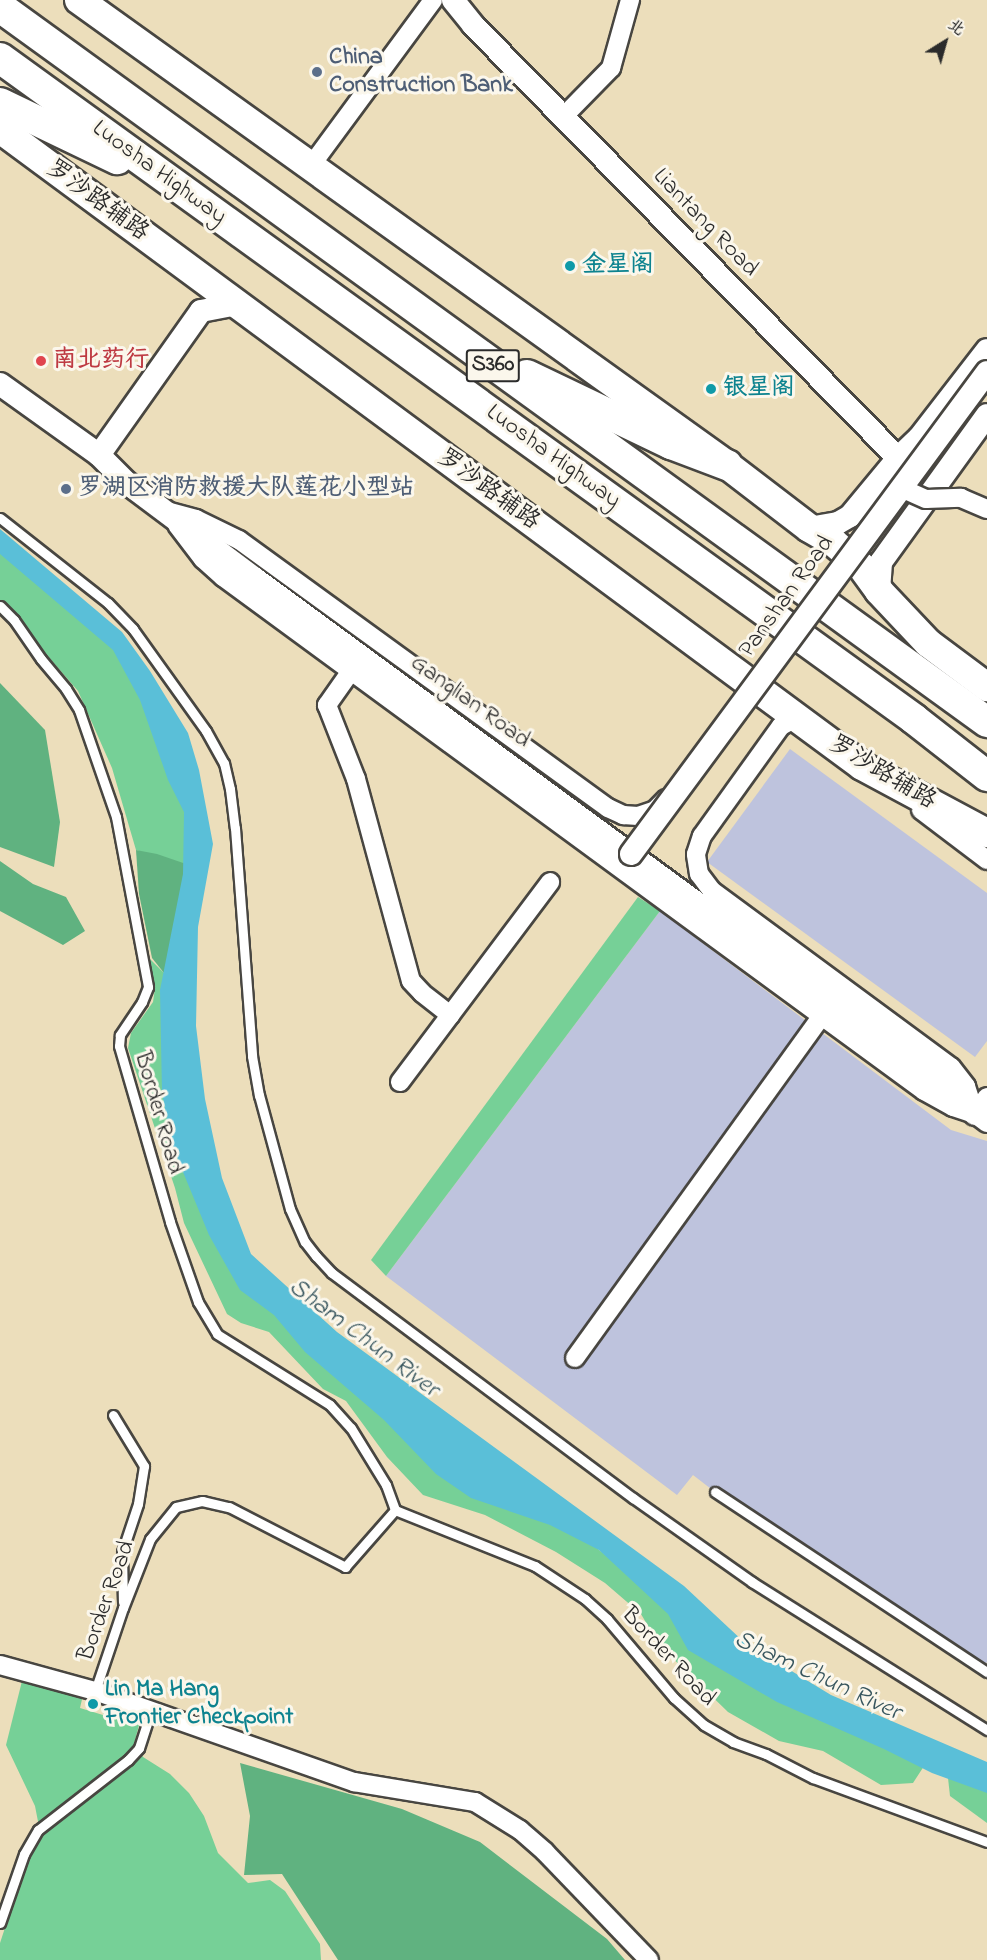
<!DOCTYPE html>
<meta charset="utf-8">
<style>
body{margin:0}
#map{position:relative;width:987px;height:1960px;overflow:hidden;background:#ecdebb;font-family:"Indie Flower","LXGW WenKai TC",sans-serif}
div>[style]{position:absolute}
.industrial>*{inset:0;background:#bec3dd}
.green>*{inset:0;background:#76d097}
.forest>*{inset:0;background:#60b280}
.water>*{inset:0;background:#5abfd8}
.roads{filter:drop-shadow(2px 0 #484641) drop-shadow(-2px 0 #484641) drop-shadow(0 2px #484641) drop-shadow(0 -2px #484641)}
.service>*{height:9px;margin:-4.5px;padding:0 4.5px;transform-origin:4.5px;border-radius:4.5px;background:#fff}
.minor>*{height:18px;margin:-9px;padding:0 9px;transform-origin:9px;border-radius:9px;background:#fff}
.tertiary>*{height:22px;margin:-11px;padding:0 11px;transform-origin:11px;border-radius:11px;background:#fff}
.primary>*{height:28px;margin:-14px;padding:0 14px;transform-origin:14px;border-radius:14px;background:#fff}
.trunk>*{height:30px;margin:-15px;padding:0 15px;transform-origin:15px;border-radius:15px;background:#fff}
.bridges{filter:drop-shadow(2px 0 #484641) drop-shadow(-2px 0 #484641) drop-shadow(0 2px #484641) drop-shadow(0 -2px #484641)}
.minor-bridge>*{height:18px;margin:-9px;padding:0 9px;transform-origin:9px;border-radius:9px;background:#fff}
.tertiary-bridge>*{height:22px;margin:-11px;padding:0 11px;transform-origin:11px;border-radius:11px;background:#fff}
.dots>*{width:16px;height:16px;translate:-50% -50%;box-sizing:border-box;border:3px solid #fbf7ec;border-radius:50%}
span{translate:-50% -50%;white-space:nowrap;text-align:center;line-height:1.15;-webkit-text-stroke:6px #fbf7ec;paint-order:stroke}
.shield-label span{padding:2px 4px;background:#fbf7ec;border:2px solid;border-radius:4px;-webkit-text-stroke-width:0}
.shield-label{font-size:22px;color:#2b2b2b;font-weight:700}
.service-label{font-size:24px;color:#4e5e75;font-weight:700}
.left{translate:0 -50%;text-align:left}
.street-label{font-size:24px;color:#2b2b2b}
.culture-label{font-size:24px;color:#0d838f;font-weight:700}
.health-label{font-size:24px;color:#be3a42;font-weight:700}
.water-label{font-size:26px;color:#39575f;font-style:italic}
.north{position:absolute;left:915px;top:12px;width:60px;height:60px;-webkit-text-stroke:4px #fbf7ec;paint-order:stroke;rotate:37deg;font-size:16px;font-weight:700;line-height:24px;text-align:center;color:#2b2b2b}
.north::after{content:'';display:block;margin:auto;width:21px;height:27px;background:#2b2b2b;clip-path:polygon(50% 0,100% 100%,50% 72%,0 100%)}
</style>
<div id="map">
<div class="industrial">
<i style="clip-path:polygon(790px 749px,987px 893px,987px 1041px,975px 1057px,707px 862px)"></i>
<i style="clip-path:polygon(660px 911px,951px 1130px,987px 1141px,987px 1662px,981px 1670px,715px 1492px,693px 1475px,677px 1495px,386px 1276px)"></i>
</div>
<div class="green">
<i style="clip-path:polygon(0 538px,132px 667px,190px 791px,193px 868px,136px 850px,112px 768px,78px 691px,0 601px)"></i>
<i style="clip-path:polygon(638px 897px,660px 911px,386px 1276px,371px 1260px)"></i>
<i style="clip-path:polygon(149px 958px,176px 985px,223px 1236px,434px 1419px,686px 1619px,926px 1763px,913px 1783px,881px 1785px,823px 1751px,779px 1741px,728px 1712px,659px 1645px,641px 1614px,605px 1583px,556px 1552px,485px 1515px,423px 1495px,387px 1457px,346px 1401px,323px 1389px,269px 1332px,241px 1323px,227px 1314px,184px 1223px,175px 1188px,128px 1048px,131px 1033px,153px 1002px,155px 988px)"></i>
<i style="clip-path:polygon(23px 1677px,83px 1695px,80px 1708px,103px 1715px,107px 1703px,142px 1714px,134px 1744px,143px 1757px,170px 1774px,189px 1793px,204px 1816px,218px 1853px,248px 1883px,270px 1880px,285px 1891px,320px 1944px,321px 1960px,0 1960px,0 1943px,26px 1864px,41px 1837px,35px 1806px,6px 1745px)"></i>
<i style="clip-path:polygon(947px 1769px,987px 1789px,987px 1823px,950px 1796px)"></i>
</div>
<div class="forest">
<i style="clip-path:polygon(0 683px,45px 730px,60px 822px,54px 867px,0 847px)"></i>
<i style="clip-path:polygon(136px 850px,157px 854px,189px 865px,168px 978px,152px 958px,139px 894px)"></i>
<i style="clip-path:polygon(0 861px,33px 884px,66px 897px,85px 931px,63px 945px,0 911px)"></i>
<i style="clip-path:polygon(240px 1763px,402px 1809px,480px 1842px,607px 1939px,625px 1960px,338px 1960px,282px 1874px,244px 1875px,250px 1816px)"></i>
</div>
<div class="water">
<i style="clip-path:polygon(0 529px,122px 632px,150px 671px,188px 733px,199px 770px,213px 844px,198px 927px,196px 1026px,205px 1099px,222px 1178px,251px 1254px,337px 1332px,684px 1586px,744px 1642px,831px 1695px,987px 1762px,987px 1793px,932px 1773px,884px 1749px,777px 1702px,688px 1650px,668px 1614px,599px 1550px,550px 1525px,471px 1498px,436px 1474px,384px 1420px,305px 1352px,274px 1315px,240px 1290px,209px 1235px,171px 1143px,162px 1092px,160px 990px,183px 874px,184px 812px,168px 780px,140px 700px,113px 650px,0 554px)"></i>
</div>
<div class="roads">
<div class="service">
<i style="left:0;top:518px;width:137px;rotate:38.2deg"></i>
<i style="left:108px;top:603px;width:36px;rotate:46deg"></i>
<i style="left:133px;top:629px;width:125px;rotate:54.4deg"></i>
<i style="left:206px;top:731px;width:37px;rotate:61deg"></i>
<i style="left:224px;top:763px;width:27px;rotate:77deg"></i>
<i style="left:230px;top:789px;width:39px;rotate:83deg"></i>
<i style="left:235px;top:828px;width:229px;rotate:85.7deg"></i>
<i style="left:252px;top:1056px;width:40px;rotate:80deg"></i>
<i style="left:259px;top:1095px;width:118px;rotate:74.8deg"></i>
<i style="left:290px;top:1209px;width:36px;rotate:66deg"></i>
<i style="left:305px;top:1242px;width:18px;rotate:52deg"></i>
<i style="left:316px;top:1256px;width:23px;rotate:47deg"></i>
<i style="left:332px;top:1273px;width:376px;rotate:36.8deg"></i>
<i style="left:633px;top:1498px;width:146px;rotate:35.2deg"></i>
<i style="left:752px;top:1582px;width:278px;rotate:32.2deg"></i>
<i style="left:0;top:606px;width:20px;rotate:45deg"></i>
<i style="left:14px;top:620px;width:47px;rotate:55.3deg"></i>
<i style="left:41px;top:659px;width:39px;rotate:50deg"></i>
<i style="left:66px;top:689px;width:25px;rotate:58deg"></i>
<i style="left:79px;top:710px;width:113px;rotate:70.9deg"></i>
<i style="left:116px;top:817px;width:173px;rotate:79.3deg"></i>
<i style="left:148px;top:987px;width:16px;rotate:112deg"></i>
<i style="left:142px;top:1002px;width:40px;rotate:124deg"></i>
<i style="left:120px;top:1035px;width:11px;rotate:95deg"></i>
<i style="left:119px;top:1046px;width:183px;rotate:73.8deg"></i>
<i style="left:170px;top:1222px;width:85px;rotate:70.7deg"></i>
<i style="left:198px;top:1302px;width:37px;rotate:59deg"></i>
<i style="left:217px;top:1334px;width:133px;rotate:32.1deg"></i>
<i style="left:330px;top:1405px;width:31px;rotate:48deg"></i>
<i style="left:351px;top:1428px;width:67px;rotate:58.4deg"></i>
<i style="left:386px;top:1485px;width:27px;rotate:70deg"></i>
<i style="left:395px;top:1510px;width:151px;rotate:21.8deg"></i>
<i style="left:535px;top:1566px;width:60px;rotate:33.4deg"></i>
<i style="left:585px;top:1599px;width:30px;rotate:42deg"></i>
<i style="left:607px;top:1619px;width:104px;rotate:49.7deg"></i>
<i style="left:674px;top:1698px;width:40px;rotate:42deg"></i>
<i style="left:704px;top:1725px;width:34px;rotate:30deg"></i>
<i style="left:733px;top:1742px;width:35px;rotate:20deg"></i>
<i style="left:766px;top:1754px;width:53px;rotate:27.1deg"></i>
<i style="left:813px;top:1778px;width:185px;rotate:20.2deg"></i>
<i style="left:113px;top:1415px;width:60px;rotate:58.7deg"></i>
<i style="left:144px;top:1466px;width:38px;rotate:99deg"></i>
<i style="left:138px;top:1504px;width:51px;rotate:108.4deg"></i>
<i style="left:122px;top:1552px;width:50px;rotate:88.9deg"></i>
<i style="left:715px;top:1492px;width:326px;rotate:33.5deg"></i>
<i style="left:95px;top:1691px;width:88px;rotate:-71.4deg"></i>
<i style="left:123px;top:1608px;width:74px;rotate:-68.6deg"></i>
<i style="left:150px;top:1539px;width:41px;rotate:-50.9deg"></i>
<i style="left:176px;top:1507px;width:27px;rotate:-13deg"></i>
<i style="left:202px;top:1501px;width:28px;rotate:13deg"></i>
<i style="left:229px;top:1507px;width:131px;rotate:27.3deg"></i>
<i style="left:345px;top:1567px;width:76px;rotate:-48.7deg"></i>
<i style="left:0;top:1923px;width:73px;rotate:-70.8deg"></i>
<i style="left:24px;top:1854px;width:28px;rotate:-60deg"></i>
<i style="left:38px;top:1830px;width:114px;rotate:-37.9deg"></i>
<i style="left:128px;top:1760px;width:16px;rotate:-47deg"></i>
<i style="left:139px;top:1748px;width:40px;rotate:-72deg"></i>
</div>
<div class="minor">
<i style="left:563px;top:117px;width:69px;rotate:-45.6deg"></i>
<i style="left:611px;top:68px;width:71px;rotate:-74.4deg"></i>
<i style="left:310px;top:167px;width:207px;rotate:-53.6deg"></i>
<i style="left:170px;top:512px;width:27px;rotate:15deg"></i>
<i style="left:196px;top:519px;width:48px;rotate:26deg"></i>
<i style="left:239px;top:540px;width:456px;rotate:36deg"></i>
<i style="left:608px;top:808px;width:17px;rotate:25deg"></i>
<i style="left:623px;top:815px;width:15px;rotate:4deg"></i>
<i style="left:638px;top:816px;width:18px;rotate:-19deg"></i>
<i style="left:655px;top:810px;width:16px;rotate:-45deg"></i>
<i style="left:177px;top:525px;width:43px;rotate:52.6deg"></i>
<i style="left:203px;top:559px;width:27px;rotate:42deg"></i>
<i style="left:223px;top:577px;width:869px;rotate:36.25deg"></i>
<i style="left:924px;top:1091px;width:33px;rotate:29deg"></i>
<i style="left:953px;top:1107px;width:23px;rotate:18deg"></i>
<i style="left:975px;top:1114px;width:29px;rotate:-108deg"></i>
<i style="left:966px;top:1086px;width:24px;rotate:-128deg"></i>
<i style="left:951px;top:1067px;width:297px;rotate:-143.6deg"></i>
<i style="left:712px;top:891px;width:21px;rotate:-127deg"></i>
<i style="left:699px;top:874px;width:20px;rotate:-99deg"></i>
<i style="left:696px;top:854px;width:19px;rotate:-72deg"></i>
<i style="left:702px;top:836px;width:135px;rotate:-54.3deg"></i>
<i style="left:781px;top:726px;width:17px;rotate:-28deg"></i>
<i style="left:351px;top:671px;width:42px;rotate:125.2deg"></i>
<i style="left:327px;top:705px;width:79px;rotate:68.6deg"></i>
<i style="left:356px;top:779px;width:209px;rotate:74.8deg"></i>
<i style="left:411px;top:981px;width:16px;rotate:47deg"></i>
<i style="left:422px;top:993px;width:36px;rotate:38deg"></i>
<i style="left:921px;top:810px;width:83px;rotate:37.1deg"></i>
<i style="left:400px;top:1082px;width:250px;rotate:-53.1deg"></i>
<i style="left:987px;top:1097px;width:21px;rotate:125deg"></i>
<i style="left:975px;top:1114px;width:15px;rotate:37deg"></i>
<i style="left:575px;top:1358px;width:422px;rotate:-54.2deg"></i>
<i style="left:0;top:1665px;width:98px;rotate:15.3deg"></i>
<i style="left:95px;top:1691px;width:275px;rotate:19.4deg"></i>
<i style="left:354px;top:1782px;width:123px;rotate:9.4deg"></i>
<i style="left:475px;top:1802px;width:53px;rotate:31.9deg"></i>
<i style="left:520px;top:1830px;width:33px;rotate:41deg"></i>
<i style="left:545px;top:1852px;width:150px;rotate:46.1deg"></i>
</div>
<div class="tertiary">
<i style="left:453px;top:0;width:32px;rotate:51deg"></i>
<i style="left:473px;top:25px;width:607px;rotate:45.53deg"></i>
<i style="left:0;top:384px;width:122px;rotate:35.6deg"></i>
<i style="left:99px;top:455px;width:40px;rotate:45deg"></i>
<i style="left:127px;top:483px;width:159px;rotate:36.8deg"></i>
<i style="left:254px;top:578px;width:863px;rotate:36.29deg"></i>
<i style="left:950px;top:1089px;width:35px;rotate:45deg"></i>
<i style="left:99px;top:455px;width:176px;rotate:-54.7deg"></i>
<i style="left:201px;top:311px;width:37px;rotate:-11deg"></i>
<i style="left:809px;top:528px;width:29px;rotate:-10deg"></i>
<i style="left:838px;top:523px;width:14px;rotate:-30deg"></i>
<i style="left:850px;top:516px;width:75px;rotate:-50.4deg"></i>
<i style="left:898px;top:458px;width:29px;rotate:-44deg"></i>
<i style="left:919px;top:438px;width:111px;rotate:-52.3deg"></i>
<i style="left:879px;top:591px;width:29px;rotate:-86deg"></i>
<i style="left:881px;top:562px;width:181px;rotate:-54.2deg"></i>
</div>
<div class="primary">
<i style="left:79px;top:0;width:798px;rotate:35.66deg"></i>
<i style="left:727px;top:465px;width:103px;rotate:37.5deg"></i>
<i style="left:809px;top:528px;width:28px;rotate:30deg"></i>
<i style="left:833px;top:542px;width:37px;rotate:41deg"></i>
<i style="left:861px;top:566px;width:31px;rotate:54deg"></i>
<i style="left:879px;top:591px;width:71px;rotate:46.7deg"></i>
<i style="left:928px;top:643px;width:74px;rotate:36.7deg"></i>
<i style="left:0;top:129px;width:1072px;rotate:36.46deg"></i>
<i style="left:862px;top:766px;width:142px;rotate:28.2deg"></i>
</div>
<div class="trunk">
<i style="left:0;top:7px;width:1219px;rotate:35.92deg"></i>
<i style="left:0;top:58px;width:1128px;rotate:35.87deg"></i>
<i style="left:914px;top:719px;width:93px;rotate:38deg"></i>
<i style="left:0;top:103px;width:130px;rotate:25.6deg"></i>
<i style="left:527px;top:375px;width:160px;rotate:25.6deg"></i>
<i style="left:671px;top:444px;width:60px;rotate:20.6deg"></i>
</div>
</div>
<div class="bridges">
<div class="minor-bridge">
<i style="left:901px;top:488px;width:27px;rotate:24deg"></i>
<i style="left:926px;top:499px;width:35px;rotate:-2deg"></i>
<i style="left:961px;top:498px;width:28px;rotate:23deg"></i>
</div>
<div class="tertiary-bridge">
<i style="left:631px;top:854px;width:599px;rotate:-53.55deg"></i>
</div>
</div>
<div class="dots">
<i style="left:317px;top:72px;background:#5c6f8a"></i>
<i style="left:570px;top:266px;background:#0f9aa8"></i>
<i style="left:41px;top:361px;background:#e0444e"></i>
<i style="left:711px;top:389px;background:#0f9aa8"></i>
<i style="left:66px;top:489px;background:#5c6f8a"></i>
<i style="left:93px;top:1704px;background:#0f9aa8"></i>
</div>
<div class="shield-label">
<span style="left:493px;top:366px">S360</span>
</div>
<div class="service-label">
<span class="left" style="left:329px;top:72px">China<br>Construction Bank</span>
<span class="left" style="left:78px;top:489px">罗湖区消防救援大队莲花小型站</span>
</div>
<div class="street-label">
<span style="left:159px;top:173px;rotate:36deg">Luosha Highway</span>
<span style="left:97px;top:201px;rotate:36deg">罗沙路辅路</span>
<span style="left:705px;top:223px;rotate:46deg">Liantang Road</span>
<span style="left:553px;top:457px;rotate:36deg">Luosha Highway</span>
<span style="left:488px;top:490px;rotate:36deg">罗沙路辅路</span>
<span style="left:787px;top:597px;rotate:-54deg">Panshan Road</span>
<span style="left:470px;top:702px;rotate:36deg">Ganglian Road</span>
<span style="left:882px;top:773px;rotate:31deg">罗沙路辅路</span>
<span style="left:158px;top:1113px;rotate:74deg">Border Road</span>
<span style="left:107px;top:1601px;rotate:-70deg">Border Road</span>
<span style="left:668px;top:1657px;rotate:47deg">Border Road</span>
</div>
<div class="culture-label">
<span class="left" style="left:582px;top:266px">金星阁</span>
<span class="left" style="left:723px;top:389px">银星阁</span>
<span class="left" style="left:105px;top:1704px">Lin Ma Hang<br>Frontier Checkpoint</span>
</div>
<div class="health-label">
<span class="left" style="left:53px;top:361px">南北药行</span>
</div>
<div class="water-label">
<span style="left:363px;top:1339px;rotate:37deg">Sham Chun River</span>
<span style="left:817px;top:1677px;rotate:25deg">Sham Chun River</span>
</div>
<div class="north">北</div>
</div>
